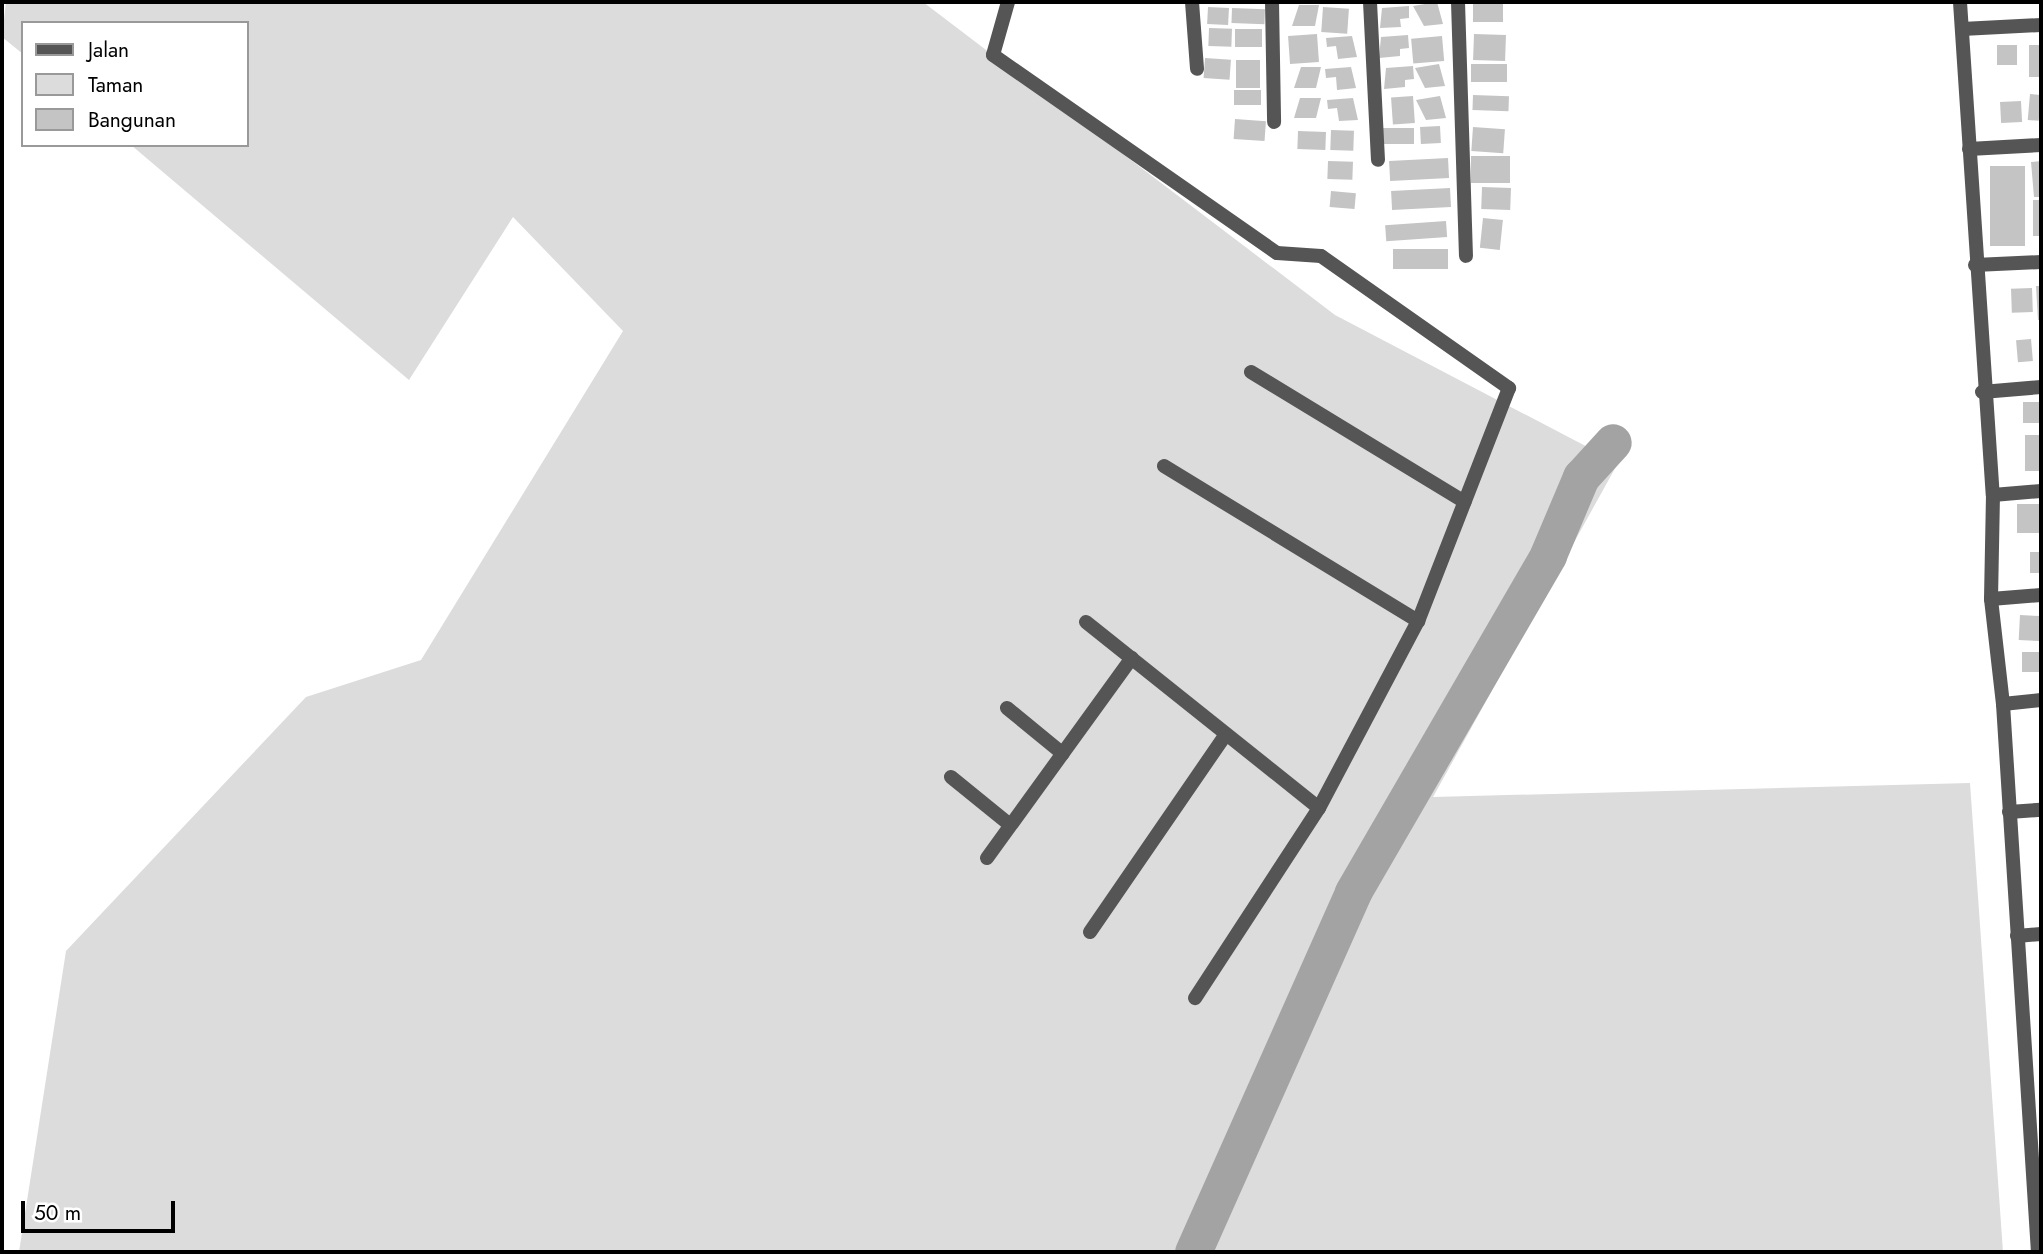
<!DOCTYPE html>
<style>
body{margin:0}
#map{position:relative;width:2043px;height:1254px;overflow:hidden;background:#fff;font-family:Jost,sans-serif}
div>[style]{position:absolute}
.green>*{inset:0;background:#dcdcdc}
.river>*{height:37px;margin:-18.5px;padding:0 18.5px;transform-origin:18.5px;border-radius:18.5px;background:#a3a3a3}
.building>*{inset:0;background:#c4c4c4;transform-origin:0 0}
.minor>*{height:14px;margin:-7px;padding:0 7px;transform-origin:7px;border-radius:7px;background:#555}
span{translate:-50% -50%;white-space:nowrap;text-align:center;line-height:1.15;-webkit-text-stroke:6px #fff;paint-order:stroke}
.frame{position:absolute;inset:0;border:4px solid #000;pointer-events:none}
.legend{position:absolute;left:21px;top:21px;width:228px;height:126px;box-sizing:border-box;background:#fff;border:2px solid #999;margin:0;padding:9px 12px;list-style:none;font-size:21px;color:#000}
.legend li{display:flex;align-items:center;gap:14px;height:35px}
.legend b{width:35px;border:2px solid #999}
.scale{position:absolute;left:21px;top:1201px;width:154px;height:32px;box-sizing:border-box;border:4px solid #000;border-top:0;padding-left:9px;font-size:21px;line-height:24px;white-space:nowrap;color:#000;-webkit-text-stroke:5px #fff;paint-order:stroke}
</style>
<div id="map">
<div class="green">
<i style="clip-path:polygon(6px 2px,923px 2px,1335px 315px,1618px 463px,1433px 797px,1970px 783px,2003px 1252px,19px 1252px,66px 951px,306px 697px,421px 660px,623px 331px,513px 217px,409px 380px,131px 145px,247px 145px,247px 23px,23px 23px,23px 54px,2px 37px)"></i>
</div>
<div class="river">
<i style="left:1193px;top:1252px;width:394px;rotate:-66deg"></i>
<i style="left:1353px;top:892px;width:389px;rotate:-59.9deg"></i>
<i style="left:1548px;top:555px;width:85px;rotate:-67.1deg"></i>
<i style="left:1581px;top:477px;width:47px;rotate:-47.6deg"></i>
</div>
<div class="building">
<i style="clip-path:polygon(1437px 2px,1443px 24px,1424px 26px,1413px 6px)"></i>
<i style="left:1473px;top:2px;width:30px;height:20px"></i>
<i style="clip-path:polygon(1299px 5px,1319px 5px,1315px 26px,1292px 26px)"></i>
<i style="clip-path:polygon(1409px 6px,1409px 18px,1400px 19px,1401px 27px,1380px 28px,1382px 8px)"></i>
<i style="left:1208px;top:7px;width:21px;height:17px;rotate:3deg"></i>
<i style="left:1323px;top:7px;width:26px;height:25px;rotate:4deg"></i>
<i style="left:1232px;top:8px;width:33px;height:15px;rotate:2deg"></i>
<i style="left:1209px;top:28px;width:23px;height:18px;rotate:2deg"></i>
<i style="left:1235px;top:29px;width:27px;height:18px"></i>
<i style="left:1317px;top:34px;width:28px;height:29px;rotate:86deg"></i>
<i style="left:1474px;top:34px;width:32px;height:26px;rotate:2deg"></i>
<i style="clip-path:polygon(1408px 35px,1409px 48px,1400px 49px,1400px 56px,1379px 58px,1381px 37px)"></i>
<i style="clip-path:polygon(1352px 36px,1357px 57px,1338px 59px,1336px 46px,1327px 47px,1326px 38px)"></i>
<i style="left:1442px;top:36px;width:25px;height:31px;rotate:85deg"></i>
<i style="left:2017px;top:45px;width:20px;height:20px;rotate:90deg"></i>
<i style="left:2029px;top:45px;width:12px;height:32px"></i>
<i style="left:1205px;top:58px;width:26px;height:20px;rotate:4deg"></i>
<i style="left:1236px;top:60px;width:24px;height:28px"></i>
<i style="clip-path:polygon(1439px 64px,1445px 86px,1425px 88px,1415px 68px)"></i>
<i style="left:1507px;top:64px;width:18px;height:36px;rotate:90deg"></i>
<i style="clip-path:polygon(1413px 66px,1414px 79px,1405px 80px,1405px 87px,1384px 89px,1386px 68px)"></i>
<i style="clip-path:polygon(1301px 67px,1321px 67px,1316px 88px,1294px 88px)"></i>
<i style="clip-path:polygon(1351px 67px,1356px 88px,1337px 90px,1336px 77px,1326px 78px,1325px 69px)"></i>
<i style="left:1261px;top:90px;width:15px;height:27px;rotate:90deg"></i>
<i style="left:2030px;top:94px;width:11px;height:26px;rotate:5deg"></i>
<i style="left:1473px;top:95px;width:36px;height:15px;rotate:2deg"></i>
<i style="left:1413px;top:96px;width:27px;height:22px;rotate:86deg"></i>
<i style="clip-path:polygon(1440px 96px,1446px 118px,1426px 120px,1416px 100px)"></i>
<i style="clip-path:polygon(1300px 98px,1321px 98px,1316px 118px,1294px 118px)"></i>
<i style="clip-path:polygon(1353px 98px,1358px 120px,1339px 121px,1337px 108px,1328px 109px,1327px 100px)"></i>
<i style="left:2021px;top:101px;width:21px;height:21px;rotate:87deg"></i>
<i style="left:1235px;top:119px;width:31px;height:20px;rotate:4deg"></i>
<i style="left:1440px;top:126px;width:17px;height:20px;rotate:87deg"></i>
<i style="left:1473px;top:127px;width:32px;height:24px;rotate:4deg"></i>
<i style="left:1414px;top:128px;width:16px;height:32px;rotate:90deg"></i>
<i style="left:1331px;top:130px;width:23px;height:20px;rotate:2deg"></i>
<i style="left:1298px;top:131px;width:28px;height:18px;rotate:2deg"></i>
<i style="left:1471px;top:156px;width:39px;height:27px"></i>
<i style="left:1448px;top:158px;width:20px;height:59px;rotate:87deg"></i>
<i style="left:1328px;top:161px;width:25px;height:18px;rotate:2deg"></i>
<i style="clip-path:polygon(2041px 161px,2041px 197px,2034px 197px,2031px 162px)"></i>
<i style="left:1990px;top:166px;width:35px;height:80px"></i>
<i style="left:1482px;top:187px;width:29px;height:22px;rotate:2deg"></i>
<i style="left:1450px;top:188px;width:19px;height:59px;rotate:87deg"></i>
<i style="left:1331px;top:191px;width:25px;height:16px;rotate:5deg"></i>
<i style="left:2033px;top:200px;width:8px;height:36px"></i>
<i style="left:1483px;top:218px;width:20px;height:30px;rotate:6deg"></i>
<i style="left:1446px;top:221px;width:16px;height:61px;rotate:86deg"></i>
<i style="left:1448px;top:249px;width:20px;height:55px;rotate:90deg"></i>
<i style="clip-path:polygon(2036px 286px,2041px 286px,2041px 320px,2038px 320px)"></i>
<i style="left:2032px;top:288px;width:24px;height:21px;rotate:88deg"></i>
<i style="left:2031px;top:339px;width:22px;height:15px;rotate:85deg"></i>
<i style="left:2023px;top:402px;width:18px;height:21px"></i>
<i style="left:2025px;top:435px;width:16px;height:36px"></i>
<i style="left:2017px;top:504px;width:24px;height:29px"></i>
<i style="left:2030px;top:552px;width:11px;height:21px"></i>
<i style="left:2020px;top:615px;width:21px;height:25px;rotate:3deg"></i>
<i style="left:2041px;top:652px;width:20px;height:19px;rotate:90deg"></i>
</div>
<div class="minor">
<i style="left:1008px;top:2px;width:55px;rotate:105.8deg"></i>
<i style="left:993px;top:55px;width:346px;rotate:34.9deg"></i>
<i style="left:1277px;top:253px;width:44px;rotate:3.9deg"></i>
<i style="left:1321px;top:256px;width:230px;rotate:35.1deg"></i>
<i style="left:1509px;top:388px;width:250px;rotate:111.3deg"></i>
<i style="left:1418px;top:621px;width:212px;rotate:117.9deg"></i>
<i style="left:1319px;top:808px;width:227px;rotate:123.1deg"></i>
<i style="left:1192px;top:2px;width:67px;rotate:85.7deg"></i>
<i style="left:1272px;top:2px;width:120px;rotate:89deg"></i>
<i style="left:1370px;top:2px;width:158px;rotate:87.1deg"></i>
<i style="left:1458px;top:2px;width:254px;rotate:88.2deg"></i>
<i style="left:1960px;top:2px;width:494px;rotate:86.2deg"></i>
<i style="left:1993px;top:495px;width:104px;rotate:91.1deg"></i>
<i style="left:1991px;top:599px;width:106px;rotate:83.5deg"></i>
<i style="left:2003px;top:704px;width:549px;rotate:86.35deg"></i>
<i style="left:1962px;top:29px;width:79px;rotate:-2.9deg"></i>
<i style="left:1969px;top:149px;width:72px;rotate:-3.2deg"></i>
<i style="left:1975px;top:265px;width:66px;rotate:-2.6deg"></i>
<i style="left:1251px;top:372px;width:250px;rotate:31.3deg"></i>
<i style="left:1982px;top:392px;width:59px;rotate:-4.8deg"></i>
<i style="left:1164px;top:466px;width:298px;rotate:31.4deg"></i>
<i style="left:1993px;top:495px;width:48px;rotate:-4.8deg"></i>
<i style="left:1991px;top:599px;width:50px;rotate:-4.6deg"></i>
<i style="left:1086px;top:622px;width:298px;rotate:38.6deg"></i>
<i style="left:2003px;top:704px;width:38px;rotate:-6deg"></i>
<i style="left:1007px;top:708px;width:72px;rotate:39.4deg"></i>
<i style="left:951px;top:777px;width:76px;rotate:39.1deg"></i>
<i style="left:2009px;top:812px;width:32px;rotate:-4deg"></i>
<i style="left:987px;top:858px;width:247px;rotate:-54.1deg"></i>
<i style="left:1090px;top:932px;width:240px;rotate:-55.5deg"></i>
<i style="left:2017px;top:936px;width:24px;rotate:-5deg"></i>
</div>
<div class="frame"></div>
<ul class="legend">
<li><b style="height:9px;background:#555"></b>Jalan</li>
<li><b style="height:19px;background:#dcdcdc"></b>Taman</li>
<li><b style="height:19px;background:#c4c4c4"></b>Bangunan</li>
</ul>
<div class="scale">50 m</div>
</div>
